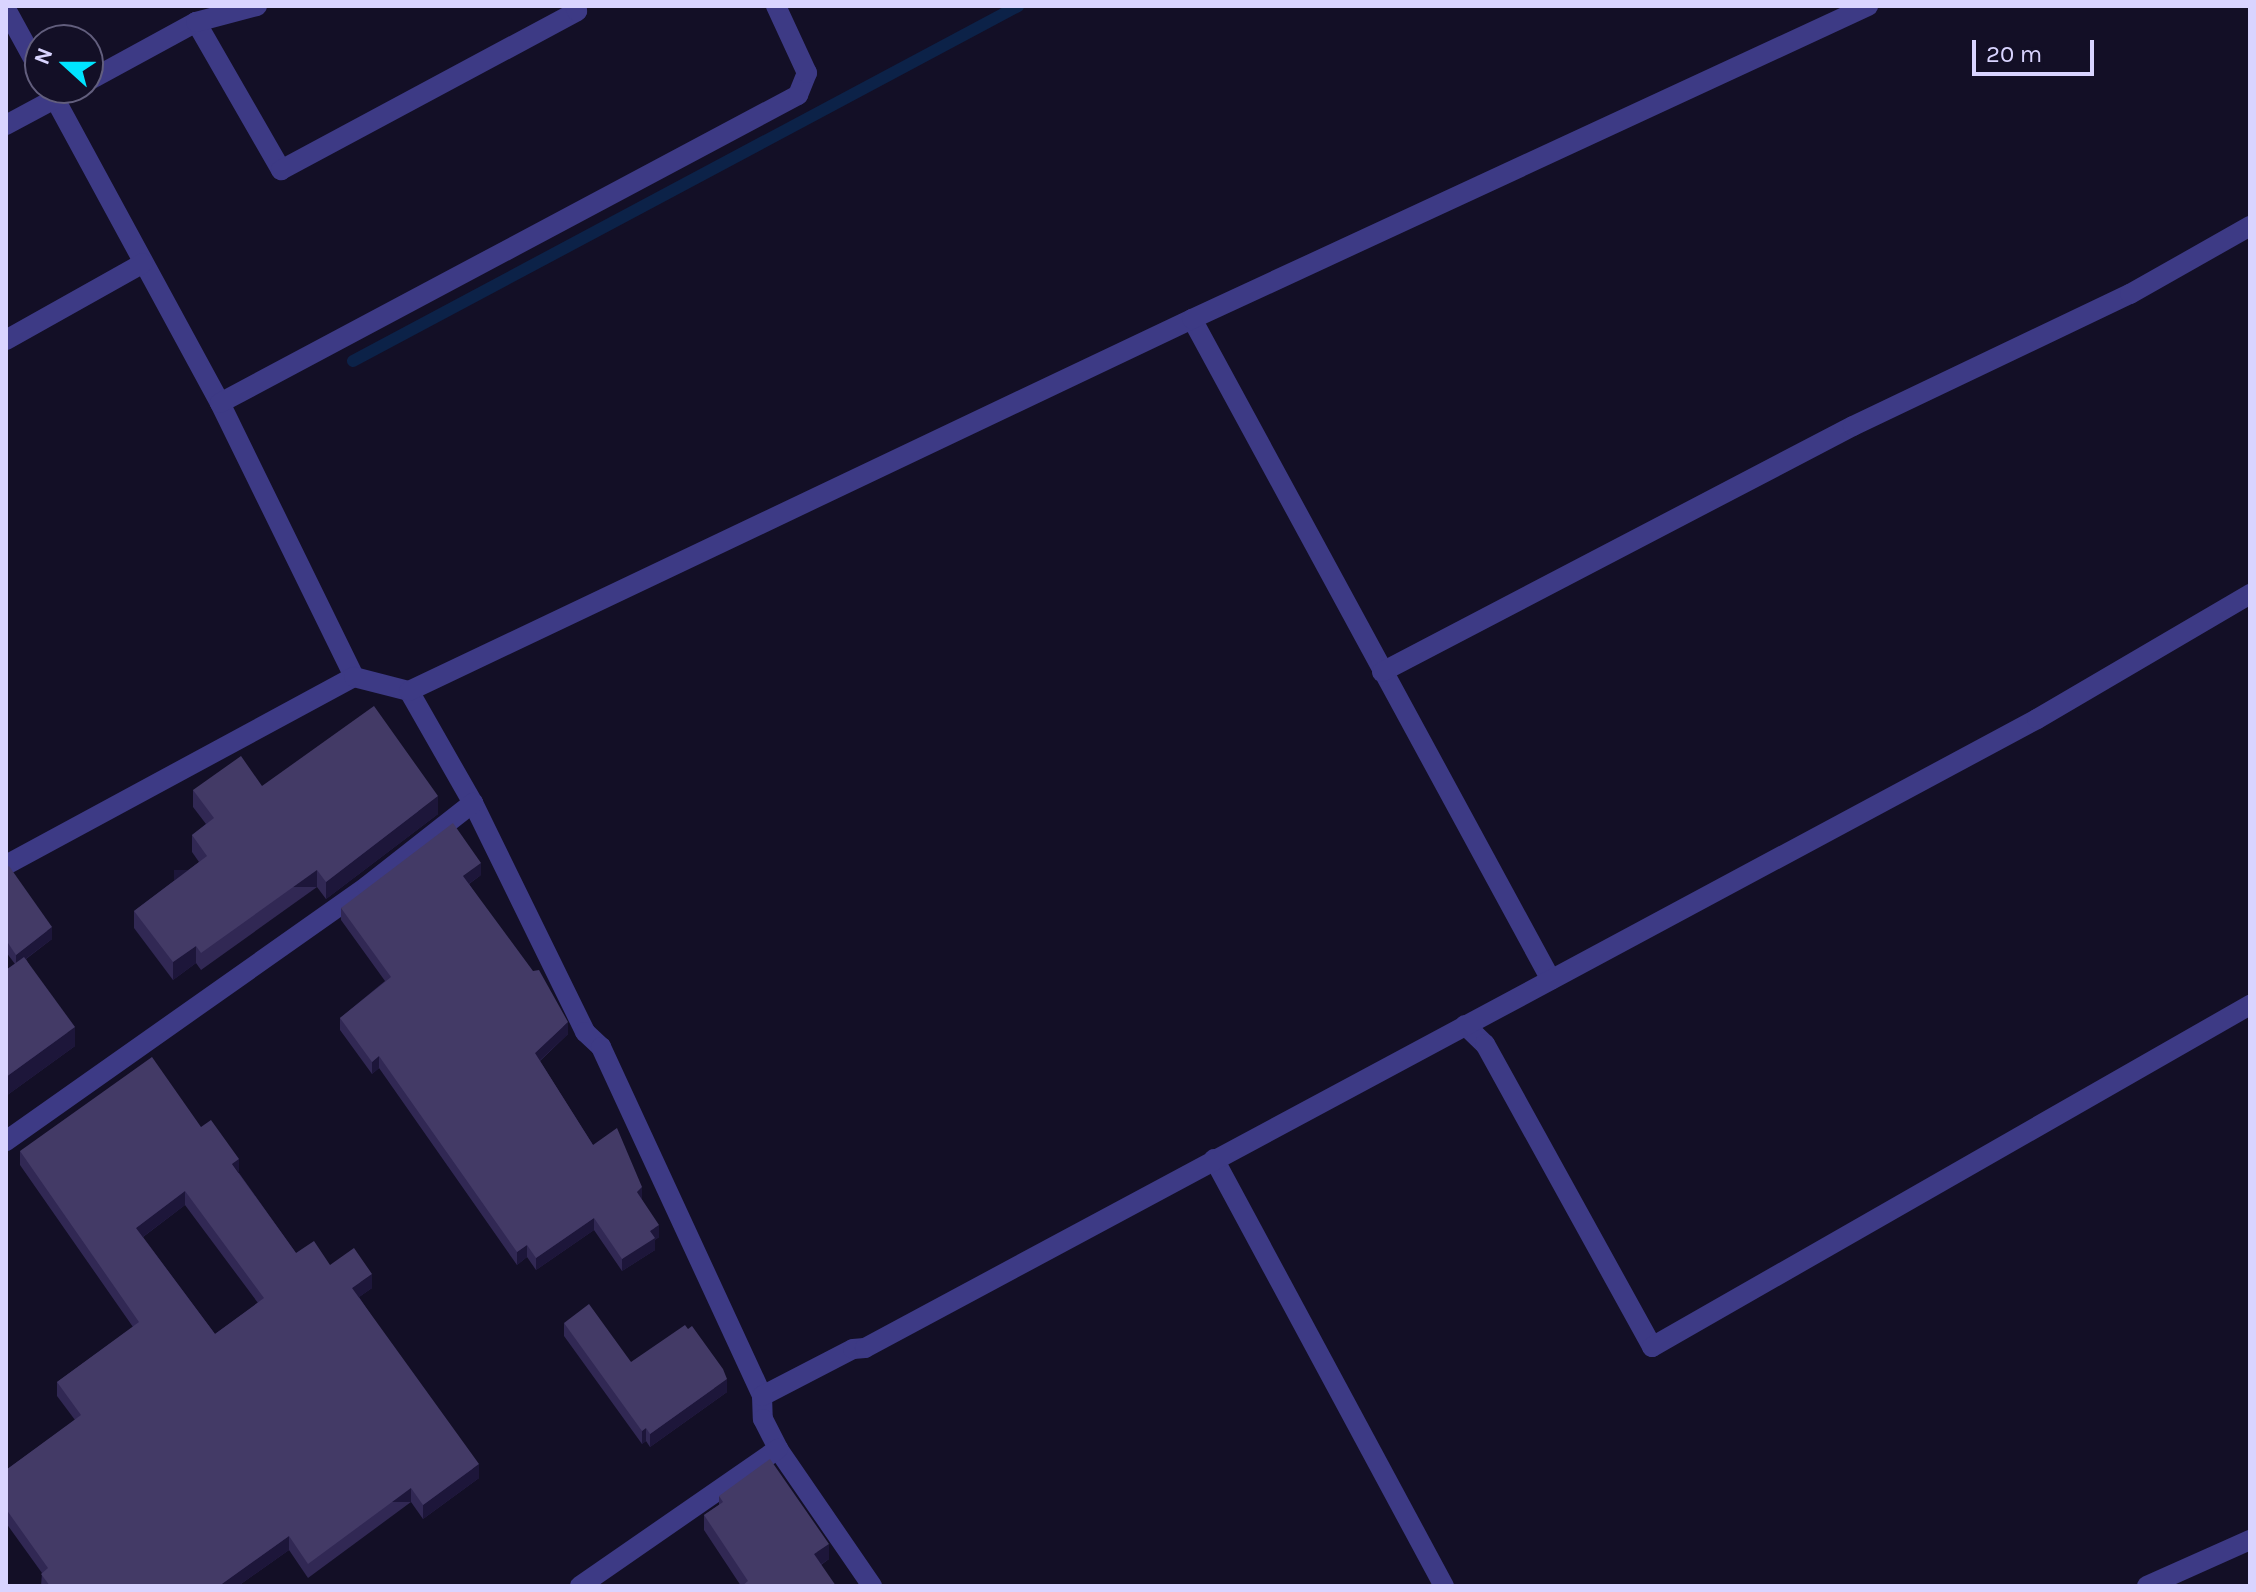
<!DOCTYPE html>
<style>
body{margin:0}
#map{position:relative;width:2256px;height:1592px;overflow:hidden;background:#130f26;font-family:Karla,sans-serif}
div>[style]{position:absolute}
.stream>*{height:12px;margin:-6px;padding:0 6px;transform-origin:6px;border-radius:6px;background:#0c2248}
.minor>*{height:20px;margin:-10px;padding:0 10px;transform-origin:10px;border-radius:10px;background:#3d3a85}
.wall>*{inset:0;background:#312854}
.shaded-wall>*{inset:0;background:#1d163a;transform-origin:0 0}
.building>*{inset:0;background:#433a66}
span{translate:-50% -50%;white-space:nowrap;text-align:center;line-height:1.15;-webkit-text-stroke:6px #130f26;paint-order:stroke}
.frame{position:absolute;inset:0;border:8px solid #d9d4ff;pointer-events:none}
.north{position:absolute;left:24px;top:24px;width:80px;height:80px;box-sizing:border-box;background:#130f26;border:2px solid #625e7d;border-radius:50%;rotate:291deg;font-size:22px;font-weight:700;line-height:32px;text-align:center;color:#d9d4ff}
.north::after{content:'';display:block;margin:auto;width:28px;height:36px;background:#00e5ff;clip-path:polygon(50% 0,100% 100%,50% 72%,0 100%)}
.scale{position:absolute;left:1972px;top:40px;width:122px;height:36px;box-sizing:border-box;border:4px solid #d9d4ff;border-top:0;padding-left:10px;font-size:24px;line-height:28px;white-space:nowrap;color:#d9d4ff;-webkit-text-stroke:6px #130f26;paint-order:stroke}
</style>
<div id="map">
<div class="stream">
<i style="left:353px;top:361px;width:754px;rotate:-28.09deg"></i>
</div>
<div class="minor">
<i style="left:6px;top:9px;width:71px;rotate:61.3deg"></i>
<i style="left:196px;top:22px;width:171px;rotate:60.1deg"></i>
<i style="left:281px;top:170px;width:336px;rotate:-28.2deg"></i>
<i style="left:577px;top:11px;width:5px;rotate:-112deg"></i>
<i style="left:88px;top:81px;width:123px;rotate:-28.6deg"></i>
<i style="left:196px;top:22px;width:63px;rotate:-14.7deg"></i>
<i style="left:49px;top:88px;width:358px;rotate:61.5deg"></i>
<i style="left:220px;top:403px;width:305px;rotate:63.9deg"></i>
<i style="left:6px;top:125px;width:78px;rotate:-28.2deg"></i>
<i style="left:1192px;top:319px;width:752px;rotate:61.49deg"></i>
<i style="left:6px;top:340px;width:157px;rotate:-29.3deg"></i>
<i style="left:220px;top:403px;width:655px;rotate:-28.05deg"></i>
<i style="left:798px;top:95px;width:24px;rotate:-68deg"></i>
<i style="left:807px;top:73px;width:74px;rotate:-114.8deg"></i>
<i style="left:1382px;top:672px;width:531px;rotate:-27.58deg"></i>
<i style="left:1853px;top:426px;width:307px;rotate:-25.5deg"></i>
<i style="left:2130px;top:294px;width:138px;rotate:-29.5deg"></i>
<i style="left:409px;top:691px;width:129px;rotate:60.3deg"></i>
<i style="left:473px;top:803px;width:255px;rotate:63.9deg"></i>
<i style="left:585px;top:1032px;width:22px;rotate:43deg"></i>
<i style="left:601px;top:1047px;width:384px;rotate:65.2deg"></i>
<i style="left:762px;top:1396px;width:23px;rotate:88deg"></i>
<i style="left:763px;top:1419px;width:34px;rotate:63deg"></i>
<i style="left:778px;top:1449px;width:166px;rotate:55.5deg"></i>
<i style="left:6px;top:865px;width:396px;rotate:-28.4deg"></i>
<i style="left:354px;top:677px;width:57px;rotate:14.3deg"></i>
<i style="left:409px;top:691px;width:867px;rotate:-25.41deg"></i>
<i style="left:1192px;top:319px;width:745px;rotate:-24.84deg"></i>
<i style="left:1465px;top:1025px;width:28px;rotate:44deg"></i>
<i style="left:1485px;top:1044px;width:346px;rotate:61.1deg"></i>
<i style="left:1652px;top:1347px;width:689px;rotate:-29.77deg"></i>
<i style="left:6px;top:1141px;width:442px;rotate:-35.2deg"></i>
<i style="left:367px;top:886px;width:135px;rotate:-38.1deg"></i>
<i style="left:1214px;top:1159px;width:485px;rotate:61.7deg"></i>
<i style="left:762px;top:1396px;width:102px;rotate:-27.3deg"></i>
<i style="left:853px;top:1349px;width:12px;rotate:-5deg"></i>
<i style="left:865px;top:1348px;width:1330px;rotate:-28.22deg"></i>
<i style="left:2037px;top:719px;width:247px;rotate:-30.4deg"></i>
<i style="left:580px;top:1586px;width:241px;rotate:-34.7deg"></i>
<i style="left:2147px;top:1586px;width:113px;rotate:-24.1deg"></i>
</div>
<div class="wall">
<i style="clip-path:polygon(262px 786px,438px 814px,326px 899px,317px 887px,201px 970px,196px 963px,173px 980px,134px 928px,134px 911px,199px 862px,192px 852px,192px 835px,206px 824px,193px 807px,193px 790px)"></i>
<i style="clip-path:polygon(6px 868px,52px 939px,26px 959px,75px 1046px,6px 1096px,6px 970px,15px 964px,6px 952px)"></i>
<i style="clip-path:polygon(481px 875px,469px 884px,568px 1034px,540px 1061px,593px 1145px,642px 1200px,659px 1237px,655px 1240px,655px 1250px,622px 1271px,594px 1230px,536px 1270px,527px 1257px,517px 1265px,379px 1068px,372px 1074px,340px 1030px,340px 1018px,385px 981px,341px 920px,341px 908px)"></i>
<i style="clip-path:polygon(evenodd,20px 1151px,239px 1173px,296px 1253px,330px 1265px,372px 1288px,359px 1297px,479px 1478px,423px 1519px,411px 1502px,308px 1578px,289px 1550px,238px 1586px,41px 1586px,42px 1573px,6px 1523px,6px 1470px,75px 1420px,57px 1396px,57px 1382px,133px 1327px,20px 1165px,20px 1151px,185px 1205px,258px 1303px,215px 1334px,143px 1237px,185px 1205px)"></i>
<i style="clip-path:polygon(564px 1323px,631px 1362px,727px 1392px,650px 1447px,646px 1441px,642px 1444px,564px 1336px)"></i>
<i style="clip-path:polygon(719px 1496px,829px 1559px,821px 1565px,741px 1586px,704px 1530px,704px 1515px,719px 1505px)"></i>
</div>
<div class="shaded-wall">
<i style="clip-path:polygon(438px 796px,438px 814px,326px 899px,326px 882px)"></i>
<i style="clip-path:polygon(481px 863px,481px 875px,463px 888px,463px 876px)"></i>
<i style="left:317px;top:870px;width:17px;height:143px;rotate:90deg"></i>
<i style="clip-path:polygon(52px 927px,52px 939px,16px 966px,16px 955px)"></i>
<i style="clip-path:polygon(196px 946px,196px 963px,173px 980px,173px 962px)"></i>
<i style="clip-path:polygon(568px 1022px,568px 1034px,535px 1065px,535px 1053px)"></i>
<i style="clip-path:polygon(75px 1027px,75px 1046px,6px 1096px,6px 1077px)"></i>
<i style="clip-path:polygon(379px 1056px,379px 1068px,372px 1074px,372px 1062px)"></i>
<i style="clip-path:polygon(239px 1159px,239px 1173px,232px 1164px)"></i>
<i style="clip-path:polygon(642px 1187px,642px 1200px,637px 1192px)"></i>
<i style="clip-path:polygon(185px 1191px,185px 1205px,136px 1242px,136px 1228px)"></i>
<i style="clip-path:polygon(594px 1218px,594px 1230px,536px 1270px,536px 1258px)"></i>
<i style="clip-path:polygon(659px 1225px,659px 1237px,655px 1240px,655px 1250px,622px 1271px,622px 1259px,650px 1231px)"></i>
<i style="clip-path:polygon(527px 1245px,527px 1257px,517px 1265px,517px 1252px)"></i>
<i style="clip-path:polygon(372px 1274px,372px 1288px,352px 1302px,352px 1288px)"></i>
<i style="clip-path:polygon(727px 1379px,727px 1392px,650px 1447px,650px 1434px)"></i>
<i style="clip-path:polygon(646px 1428px,646px 1441px,642px 1444px,642px 1431px)"></i>
<i style="clip-path:polygon(479px 1464px,479px 1478px,423px 1519px,423px 1505px)"></i>
<i style="left:411px;top:1488px;width:14px;height:128px;rotate:90deg"></i>
<i style="clip-path:polygon(289px 1536px,289px 1550px,238px 1586px,219px 1586px)"></i>
<i style="clip-path:polygon(829px 1544px,829px 1559px,814px 1569px,814px 1554px)"></i>
</div>
<div class="building">
<i style="clip-path:polygon(374px 706px,438px 796px,326px 882px,317px 870px,201px 953px,196px 946px,173px 962px,134px 911px,207px 856px,192px 835px,214px 818px,193px 790px,241px 756px,262px 786px)"></i>
<i style="clip-path:polygon(453px 823px,481px 863px,463px 876px,533px 971px,539px 970px,568px 1022px,535px 1053px,593px 1145px,617px 1128px,642px 1187px,637px 1192px,659px 1225px,650px 1231px,655px 1238px,622px 1259px,594px 1218px,536px 1258px,527px 1245px,517px 1252px,379px 1056px,372px 1062px,340px 1018px,391px 977px,341px 908px)"></i>
<i style="clip-path:polygon(9px 866px,52px 927px,16px 955px,6px 940px,6px 868px)"></i>
<i style="clip-path:polygon(24px 957px,75px 1027px,6px 1077px,6px 970px)"></i>
<i style="clip-path:polygon(evenodd,152px 1057px,201px 1127px,211px 1120px,239px 1159px,232px 1164px,296px 1253px,314px 1241px,330px 1265px,354px 1248px,372px 1274px,352px 1288px,479px 1464px,423px 1505px,411px 1488px,308px 1564px,289px 1536px,219px 1586px,50px 1586px,41px 1574px,48px 1568px,6px 1509px,6px 1470px,81px 1415px,57px 1382px,139px 1322px,20px 1151px,152px 1057px,185px 1191px,264px 1298px,215px 1334px,136px 1228px,185px 1191px)"></i>
<i style="clip-path:polygon(589px 1304px,631px 1362px,685px 1325px,688px 1329px,692px 1326px,723px 1369px,727px 1379px,650px 1434px,646px 1428px,642px 1431px,564px 1323px)"></i>
<i style="clip-path:polygon(770px 1459px,829px 1544px,814px 1554px,836px 1586px,742px 1586px,748px 1581px,704px 1515px,723px 1502px,719px 1496px)"></i>
</div>
<div class="frame"></div>
<div class="north">N</div>
<div class="scale">20 m</div>
</div>
